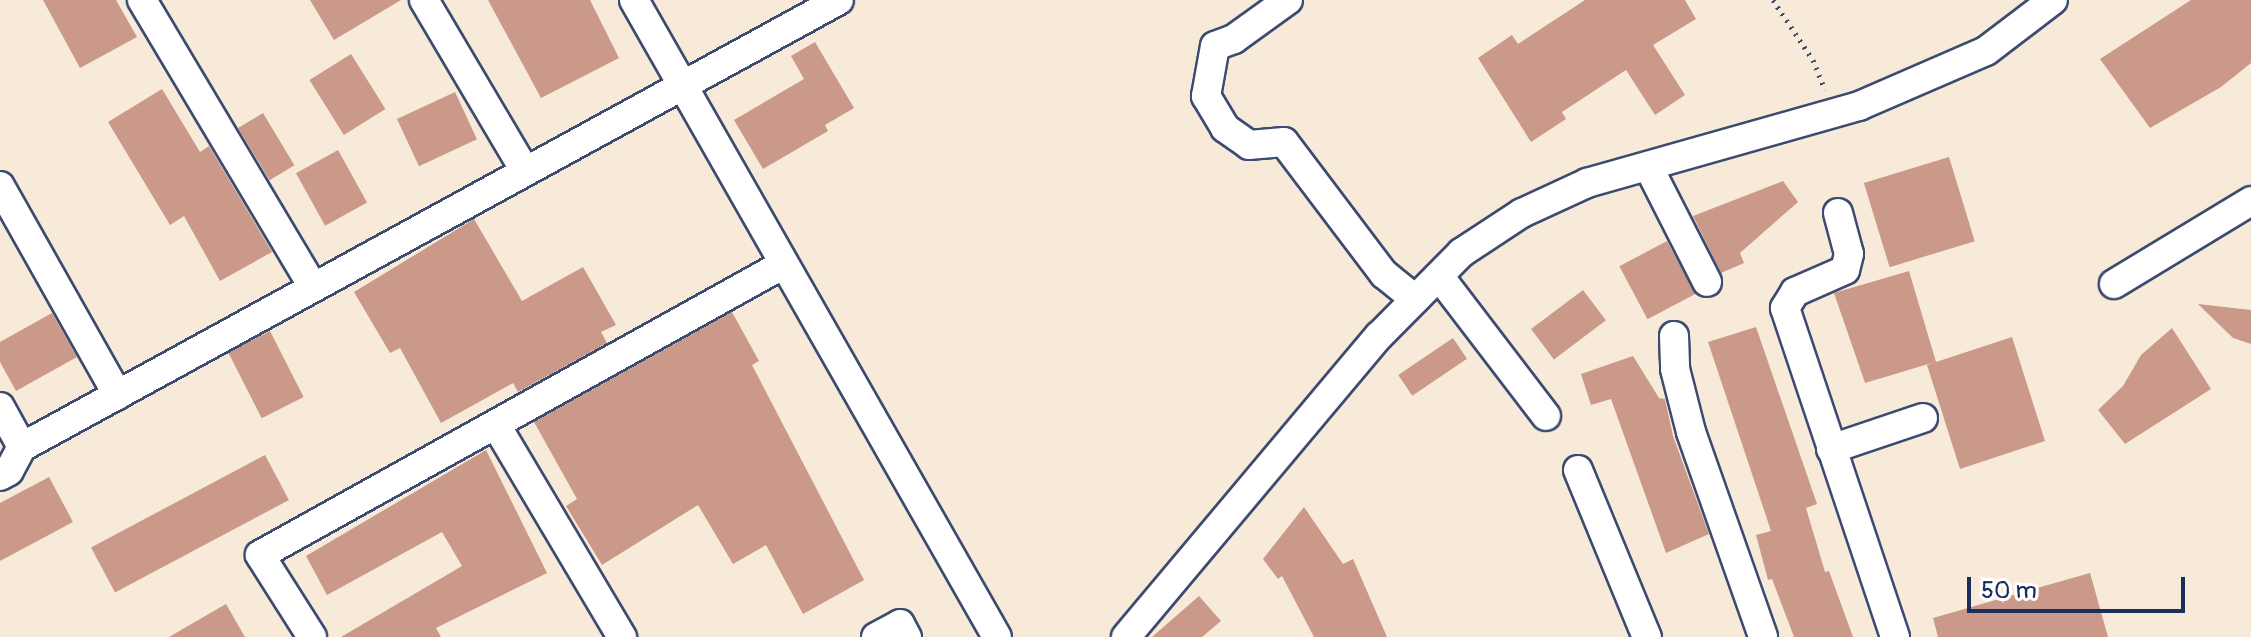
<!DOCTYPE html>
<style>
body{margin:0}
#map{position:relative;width:2251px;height:637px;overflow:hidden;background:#f7ead8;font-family:Pangolin,sans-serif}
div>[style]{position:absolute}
.building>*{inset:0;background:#ca9989;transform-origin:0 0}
.path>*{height:5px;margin-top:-2.5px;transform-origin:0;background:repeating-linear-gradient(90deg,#3c4b70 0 2px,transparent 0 8px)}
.roads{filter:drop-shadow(2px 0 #3c4b70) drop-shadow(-2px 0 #3c4b70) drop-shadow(0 2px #3c4b70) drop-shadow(0 -2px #3c4b70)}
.minor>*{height:28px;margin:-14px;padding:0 14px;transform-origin:14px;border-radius:14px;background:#fff}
span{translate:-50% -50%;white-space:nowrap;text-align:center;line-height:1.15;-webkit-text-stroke:8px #fff;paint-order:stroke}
.scale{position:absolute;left:1967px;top:577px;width:218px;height:36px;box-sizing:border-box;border:4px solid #1b2f5e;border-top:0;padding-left:10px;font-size:24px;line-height:28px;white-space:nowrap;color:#1b2f5e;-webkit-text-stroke:6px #fff;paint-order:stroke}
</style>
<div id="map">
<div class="building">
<i style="clip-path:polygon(43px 0,116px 0,137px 37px,80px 68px)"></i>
<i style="clip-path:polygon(310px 0,401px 0,334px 40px)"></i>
<i style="clip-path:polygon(488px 0,590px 0,619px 58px,541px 98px)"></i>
<i style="clip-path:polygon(1585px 0,1685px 0,1696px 19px,1653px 45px,1685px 95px,1655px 115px,1626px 70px,1562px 112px,1566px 119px,1531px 142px,1478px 58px,1512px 35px,1518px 44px)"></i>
<i style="clip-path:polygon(2191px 0,2251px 0,2251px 63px,2221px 87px,2150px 128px,2100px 59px)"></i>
<i style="clip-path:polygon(815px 42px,854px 108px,825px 125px,828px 131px,763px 169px,734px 120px,804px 79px,791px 56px)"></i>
<i style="left:351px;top:54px;width:65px;height:49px;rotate:58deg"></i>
<i style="clip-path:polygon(162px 89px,200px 152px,209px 146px,272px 252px,220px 281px,184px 216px,170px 225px,108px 122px)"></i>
<i style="left:455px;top:92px;width:52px;height:64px;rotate:65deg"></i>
<i style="left:263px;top:113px;width:61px;height:29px;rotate:59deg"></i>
<i style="left:338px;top:150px;width:60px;height:48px;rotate:61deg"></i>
<i style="left:1949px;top:157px;width:88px;height:89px;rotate:73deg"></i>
<i style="clip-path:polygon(1783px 181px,1798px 202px,1740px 253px,1744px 263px,1721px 273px,1693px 216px)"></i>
<i style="clip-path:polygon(474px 219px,522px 301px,583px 267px,616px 325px,601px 332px,607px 343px,518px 392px,513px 383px,441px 423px,400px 348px,390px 353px,354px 292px)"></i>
<i style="left:1667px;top:241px;width:60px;height:54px;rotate:62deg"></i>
<i style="clip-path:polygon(1909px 271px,1936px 362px,2012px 337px,2045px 441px,1960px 469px,1927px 365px,1935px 362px,1865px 383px,1834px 293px)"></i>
<i style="left:1583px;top:290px;width:38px;height:65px;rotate:53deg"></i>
<i style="clip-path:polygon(2198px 304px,2251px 310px,2251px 344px,2233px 338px)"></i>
<i style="clip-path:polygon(732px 312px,759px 361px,752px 365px,864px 580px,803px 614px,766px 545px,733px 564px,698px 505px,602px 565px,566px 506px,577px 499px,534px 422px)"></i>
<i style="clip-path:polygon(52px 313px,77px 357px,16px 391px,0 362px,0 342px)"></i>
<i style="clip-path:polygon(1756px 327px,1817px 504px,1806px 508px,1825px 572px,1829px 571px,1853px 637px,1794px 637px,1772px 579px,1768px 580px,1756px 535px,1771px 531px,1708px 342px)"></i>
<i style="clip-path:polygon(2172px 328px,2211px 389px,2125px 444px,2098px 410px,2123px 386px,2141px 355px)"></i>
<i style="left:270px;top:331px;width:74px;height:47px;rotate:63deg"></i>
<i style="left:1453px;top:338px;width:25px;height:66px;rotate:56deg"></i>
<i style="clip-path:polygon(1633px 356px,1659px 398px,1665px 399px,1673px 436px,1709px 534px,1666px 553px,1611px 399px,1591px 405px,1581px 374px)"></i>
<i style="clip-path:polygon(486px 450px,547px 573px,436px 628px,441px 637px,341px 637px,462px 566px,442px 532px,327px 595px,306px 556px)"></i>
<i style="left:265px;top:455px;width:51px;height:197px;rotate:62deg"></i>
<i style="clip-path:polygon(49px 477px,73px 522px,0 561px,0 503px)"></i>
<i style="clip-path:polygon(1304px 507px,1343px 564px,1353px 559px,1387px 637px,1314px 637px,1282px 576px,1278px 579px,1263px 559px)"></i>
<i style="clip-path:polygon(2090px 573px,2108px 637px,1938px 637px,1933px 618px)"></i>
<i style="clip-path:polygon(1199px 596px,1221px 621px,1202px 637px,1152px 637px)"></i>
<i style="clip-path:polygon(226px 604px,245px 637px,169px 637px)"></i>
</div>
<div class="path">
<i style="left:1773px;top:0;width:72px;rotate:56.3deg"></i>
<i style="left:1813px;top:60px;width:32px;rotate:68deg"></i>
</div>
<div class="roads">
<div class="minor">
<i style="left:142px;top:0;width:334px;rotate:59.2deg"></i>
<i style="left:424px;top:0;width:199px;rotate:59.4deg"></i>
<i style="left:634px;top:0;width:733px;rotate:60.32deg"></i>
<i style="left:1288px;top:0;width:67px;rotate:144.2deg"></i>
<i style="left:1234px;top:39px;width:20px;rotate:160deg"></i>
<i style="left:1215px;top:46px;width:51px;rotate:100.2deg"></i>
<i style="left:1206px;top:96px;width:37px;rotate:59deg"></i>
<i style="left:1225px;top:128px;width:29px;rotate:35deg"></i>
<i style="left:1249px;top:145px;width:35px;rotate:-5deg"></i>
<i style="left:1284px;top:142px;width:166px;rotate:52.9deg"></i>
<i style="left:1384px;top:274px;width:40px;rotate:39deg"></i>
<i style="left:1648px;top:166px;width:130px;rotate:63deg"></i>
<i style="left:0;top:186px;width:240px;rotate:60.6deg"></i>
<i style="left:1838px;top:213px;width:42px;rotate:75deg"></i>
<i style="left:1849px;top:254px;width:16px;rotate:104deg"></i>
<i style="left:1845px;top:270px;width:55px;rotate:156.3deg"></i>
<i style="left:1795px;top:292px;width:19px;rotate:122deg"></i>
<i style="left:1785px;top:308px;width:347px;rotate:71.5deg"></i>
<i style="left:1439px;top:276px;width:176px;rotate:52.6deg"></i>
<i style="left:2114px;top:284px;width:160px;rotate:-31.2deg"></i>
<i style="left:1674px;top:336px;width:33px;rotate:88deg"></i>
<i style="left:1675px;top:369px;width:65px;rotate:75.7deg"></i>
<i style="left:1691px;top:432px;width:217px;rotate:70.6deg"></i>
<i style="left:0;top:407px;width:46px;rotate:61.2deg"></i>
<i style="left:496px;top:425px;width:247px;rotate:59.3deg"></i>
<i style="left:1831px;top:449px;width:97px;rotate:-18.6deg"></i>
<i style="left:1578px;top:470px;width:181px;rotate:67.6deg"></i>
<i style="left:0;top:476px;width:10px;rotate:-29deg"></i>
<i style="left:9px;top:471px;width:27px;rotate:-62deg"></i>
<i style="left:22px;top:447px;width:931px;rotate:-28.68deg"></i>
<i style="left:312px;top:637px;width:97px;rotate:-122.4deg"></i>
<i style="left:260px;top:555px;width:597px;rotate:-29.05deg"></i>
<i style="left:876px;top:637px;width:27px;rotate:-28deg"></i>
<i style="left:900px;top:624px;width:15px;rotate:62deg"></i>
<i style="left:1126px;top:637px;width:393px;rotate:-50deg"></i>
<i style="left:1379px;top:336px;width:117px;rotate:-45.3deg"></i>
<i style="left:1461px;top:253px;width:73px;rotate:-33.3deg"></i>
<i style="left:1522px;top:213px;width:72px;rotate:-24.8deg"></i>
<i style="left:1587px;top:183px;width:283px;rotate:-15.8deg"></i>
<i style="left:1859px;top:106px;width:138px;rotate:-23.4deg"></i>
<i style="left:1986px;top:51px;width:84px;rotate:-37.3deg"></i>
</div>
</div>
<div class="scale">50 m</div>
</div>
